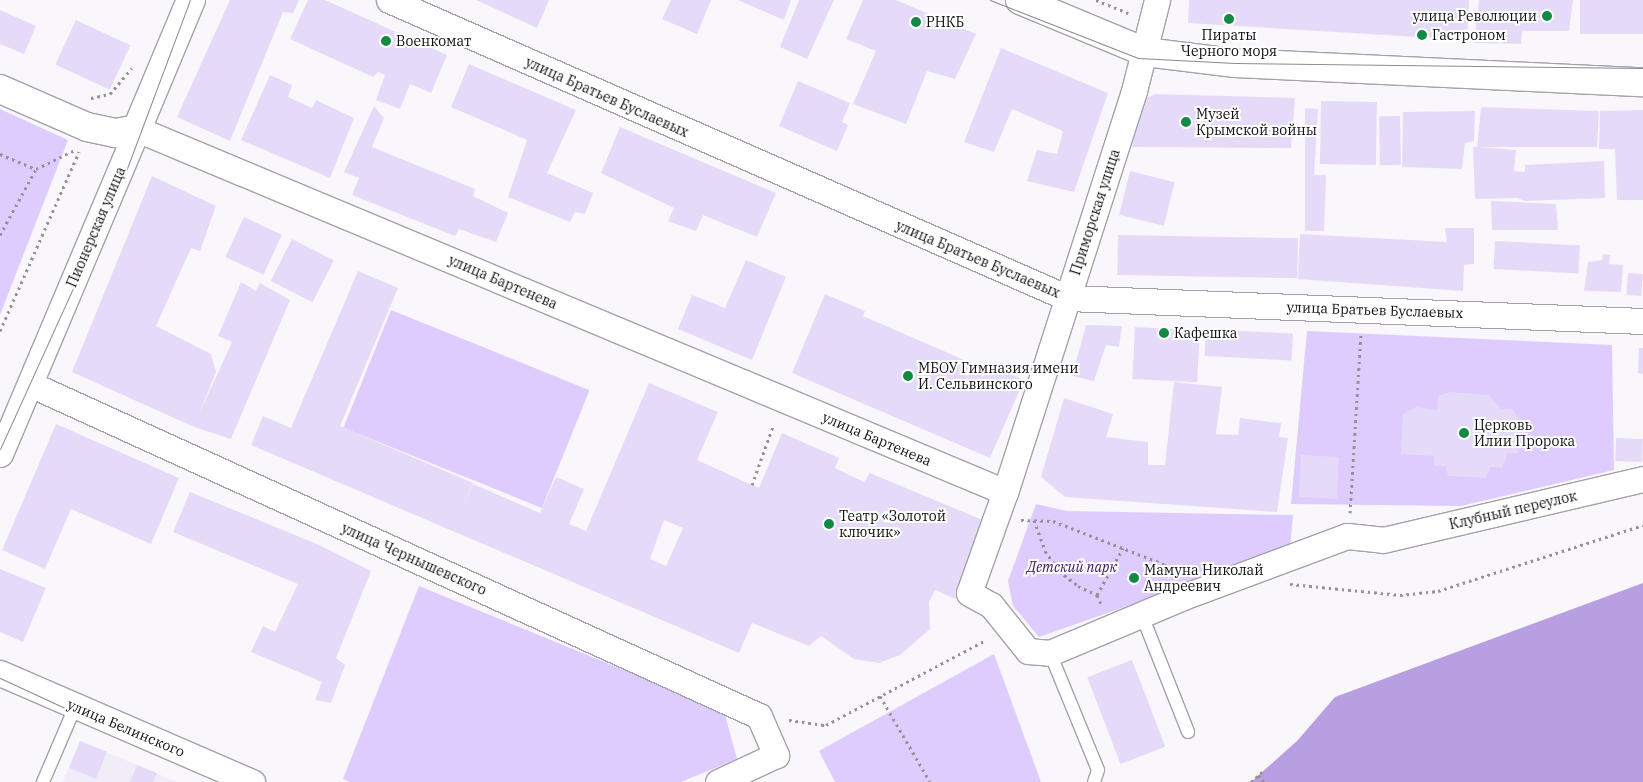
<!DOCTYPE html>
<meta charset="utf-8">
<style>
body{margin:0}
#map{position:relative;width:1643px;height:782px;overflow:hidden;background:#f9f7fc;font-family:"IBM Plex Serif",serif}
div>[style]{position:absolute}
.built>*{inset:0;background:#f0ecf8}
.green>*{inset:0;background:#ddccfd;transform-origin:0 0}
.water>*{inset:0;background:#b89fe2}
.building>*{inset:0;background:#e5dbf8;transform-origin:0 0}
.path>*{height:3px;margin-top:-1.5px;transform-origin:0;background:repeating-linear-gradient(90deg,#939296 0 2.5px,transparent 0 6.5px)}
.roads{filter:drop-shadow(1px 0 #a4a2a7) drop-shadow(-1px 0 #a4a2a7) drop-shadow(0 1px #a4a2a7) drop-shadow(0 -1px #a4a2a7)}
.service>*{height:12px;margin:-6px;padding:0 6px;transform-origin:6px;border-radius:6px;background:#fff}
.minor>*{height:25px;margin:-12.5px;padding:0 12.5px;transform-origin:12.5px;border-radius:12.5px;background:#fff}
.tertiary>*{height:28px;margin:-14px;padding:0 14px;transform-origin:14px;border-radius:14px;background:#fff}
.tram>*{height:1px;margin:-0.5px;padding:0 0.5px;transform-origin:0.5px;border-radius:0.5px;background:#8b8a8d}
.dots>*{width:14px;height:14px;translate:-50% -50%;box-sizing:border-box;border:2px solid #fff;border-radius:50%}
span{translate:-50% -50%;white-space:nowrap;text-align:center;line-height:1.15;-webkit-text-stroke:4px #fff;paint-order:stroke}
.poi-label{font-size:14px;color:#100f11}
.right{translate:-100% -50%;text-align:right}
.left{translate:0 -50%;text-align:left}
.street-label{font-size:14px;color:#100f11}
.park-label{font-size:14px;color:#3a1462;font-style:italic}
</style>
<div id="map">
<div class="built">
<i style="clip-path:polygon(80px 741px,177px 782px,63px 782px)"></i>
</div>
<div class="green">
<i style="clip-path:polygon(0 109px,68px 140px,0 315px)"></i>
<i style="left:391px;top:310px;width:214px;height:127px;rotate:22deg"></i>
<i style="clip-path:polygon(1307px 331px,1612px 345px,1614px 470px,1461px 506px,1291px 504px)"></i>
<i style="clip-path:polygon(1036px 504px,1067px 511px,1293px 515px,1290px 549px,1039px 637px,1013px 606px,1008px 581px)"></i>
<i style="clip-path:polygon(419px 586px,724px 711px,737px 759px,681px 782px,350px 782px,343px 779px)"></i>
<i style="clip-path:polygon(994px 654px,1041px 782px,835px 782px,819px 751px)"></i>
</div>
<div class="water">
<i style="clip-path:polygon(1643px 583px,1643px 782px,1251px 782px,1297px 741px,1335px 697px)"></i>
</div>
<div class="building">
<i style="clip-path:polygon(230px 0,299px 0,293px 13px,283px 12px,230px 141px,177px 117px)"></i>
<i style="clip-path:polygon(308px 0,325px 0,447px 55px,431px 93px,410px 84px,400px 109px,376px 100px,385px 75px,378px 72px,373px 77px,290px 39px)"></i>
<i style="clip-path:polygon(476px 0,549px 0,537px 28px)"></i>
<i style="clip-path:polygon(671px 0,711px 0,697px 34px,662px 19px)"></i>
<i style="clip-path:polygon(738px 0,791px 0,784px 20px)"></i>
<i style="clip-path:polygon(799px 0,834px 0,807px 59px,780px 47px)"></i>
<i style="clip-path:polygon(863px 0,896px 0,976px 34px,955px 79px,927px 71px,906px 124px,853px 104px,876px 51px,846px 39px)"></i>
<i style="clip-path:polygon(1189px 0,1469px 0,1467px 40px,1188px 23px)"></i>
<i style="clip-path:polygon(1479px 0,1573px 0,1569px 31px,1522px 31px,1521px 44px,1474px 43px)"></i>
<i style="left:1580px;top:0;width:63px;height:34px"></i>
<i style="clip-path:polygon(0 10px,36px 26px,24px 54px,0 44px)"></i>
<i style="left:76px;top:20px;width:60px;height:49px;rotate:25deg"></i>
<i style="clip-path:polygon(1001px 48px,1108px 93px,1074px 192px,1027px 181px,1037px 150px,1057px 154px,1063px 131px,1012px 109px,994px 152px,964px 142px)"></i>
<i style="clip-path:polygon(469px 64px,576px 110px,547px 173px,593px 193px,585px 214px,575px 212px,570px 222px,508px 197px,527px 140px,451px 107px)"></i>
<i style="clip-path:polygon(270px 75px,292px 85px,288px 97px,312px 108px,316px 100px,354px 118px,330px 178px,241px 140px)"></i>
<i style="clip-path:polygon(798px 81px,850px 103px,842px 122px,848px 125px,837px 151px,779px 126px)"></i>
<i style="clip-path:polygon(1155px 94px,1295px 98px,1291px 148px,1132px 147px,1143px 100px)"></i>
<i style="left:1377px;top:102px;width:63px;height:56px;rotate:91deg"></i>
<i style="clip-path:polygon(374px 106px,384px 118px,372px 147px,475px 189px,473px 196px,508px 213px,496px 242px,459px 229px,455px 236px,352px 195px,359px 178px,344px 172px)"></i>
<i style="clip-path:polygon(1481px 107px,1599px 111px,1597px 147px,1479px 147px,1516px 150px,1514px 171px,1525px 172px,1525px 165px,1604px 161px,1605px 198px,1525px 201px,1517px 198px,1475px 199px,1473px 146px,1477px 147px)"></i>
<i style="clip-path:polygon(1305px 108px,1318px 109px,1314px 175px,1326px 175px,1324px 231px,1305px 231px)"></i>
<i style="clip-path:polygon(1643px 110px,1643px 200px,1617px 200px,1615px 149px,1599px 149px,1600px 111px)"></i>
<i style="clip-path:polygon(1475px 111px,1474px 141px,1465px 143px,1462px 169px,1402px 167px,1403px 112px)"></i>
<i style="left:1400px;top:116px;width:49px;height:21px;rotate:89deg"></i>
<i style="clip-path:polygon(620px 127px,776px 193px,757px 237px,703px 215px,696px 231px,668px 221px,674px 208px,601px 173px)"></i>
<i style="left:1130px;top:171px;width:46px;height:45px;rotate:14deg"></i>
<i style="clip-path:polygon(152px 176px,216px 206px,200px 251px,191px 248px,156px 326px,211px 354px,216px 372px,199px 414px,232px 342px,218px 336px,241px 282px,256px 291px,260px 283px,290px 300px,231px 439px,194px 427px,72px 372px)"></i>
<i style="clip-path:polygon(1491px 201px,1556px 204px,1558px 230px,1492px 230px)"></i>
<i style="left:244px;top:217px;width:42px;height:44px;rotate:25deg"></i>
<i style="clip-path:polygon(1445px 228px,1474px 228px,1474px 264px,1464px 265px,1463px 291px,1298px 279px,1300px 234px,1447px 242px)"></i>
<i style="left:1118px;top:235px;width:180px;height:40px;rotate:1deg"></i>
<i style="left:292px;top:239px;width:47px;height:47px;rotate:27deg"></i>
<i style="left:1495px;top:241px;width:85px;height:28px;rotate:3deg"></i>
<i style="clip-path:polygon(1603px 254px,1610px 255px,1609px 264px,1623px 265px,1621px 292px,1584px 291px,1588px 262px,1602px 260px)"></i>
<i style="clip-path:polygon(746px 260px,786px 277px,752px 360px,678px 329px,692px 295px,725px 308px)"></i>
<i style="clip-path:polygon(evenodd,358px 271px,398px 288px,340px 426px,473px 483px,461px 510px,473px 484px,540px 513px,556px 477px,584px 489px,569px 524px,586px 531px,649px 383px,718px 412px,697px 460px,752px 485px,759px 488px,782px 433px,839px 458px,835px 468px,864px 482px,870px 473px,985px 521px,955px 599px,935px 590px,929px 602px,930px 629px,900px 655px,879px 663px,854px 659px,821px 636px,809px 646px,752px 623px,739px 653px,251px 445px,263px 416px,291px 428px,358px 271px,664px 520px,683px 528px,666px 566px,650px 559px,664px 520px)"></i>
<i style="left:1628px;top:273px;width:15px;height:22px;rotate:4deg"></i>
<i style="clip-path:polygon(825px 294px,865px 311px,863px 316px,985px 369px,987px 363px,1024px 380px,990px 458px,792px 373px)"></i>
<i style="clip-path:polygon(1086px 325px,1122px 326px,1119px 347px,1106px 345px,1094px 381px,1072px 376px)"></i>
<i style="left:1135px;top:327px;width:65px;height:52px;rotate:3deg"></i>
<i style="left:1206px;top:329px;width:87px;height:27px;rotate:3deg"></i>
<i style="clip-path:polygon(1639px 348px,1643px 348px,1643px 374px,1638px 373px)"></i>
<i style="clip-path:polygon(1174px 382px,1222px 387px,1216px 434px,1238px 435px,1240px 418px,1281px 423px,1279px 437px,1288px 438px,1277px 512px,1065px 497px,1041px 477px,1064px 398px,1113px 414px,1106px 437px,1148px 442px,1148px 465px,1165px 465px)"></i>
<i style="clip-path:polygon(1449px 392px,1489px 395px,1501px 409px,1512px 409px,1525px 427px,1526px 439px,1517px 453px,1508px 453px,1502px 468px,1491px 467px,1485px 478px,1448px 476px,1446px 466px,1434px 466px,1434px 456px,1401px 454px,1403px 414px,1416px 407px,1437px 410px,1438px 396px)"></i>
<i style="clip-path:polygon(56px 424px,179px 478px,151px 544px,71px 509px,45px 569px,2px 550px)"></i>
<i style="left:1616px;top:438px;width:27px;height:23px;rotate:2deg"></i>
<i style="left:1301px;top:455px;width:38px;height:42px;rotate:3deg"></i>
<i style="clip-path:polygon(190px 492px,317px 544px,371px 571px,336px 658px,345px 665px,331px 703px,315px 700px,322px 682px,251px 652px,263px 626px,275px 632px,298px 584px,173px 532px)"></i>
<i style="clip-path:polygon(0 569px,46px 588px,23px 642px,0 632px)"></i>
<i style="left:1132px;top:660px;width:93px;height:48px;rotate:69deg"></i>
<i style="left:80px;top:741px;width:29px;height:29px;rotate:22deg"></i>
<i style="clip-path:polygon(137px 765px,157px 773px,153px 782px,130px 782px)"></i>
</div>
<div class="path">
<i style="left:1096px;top:0;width:35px;rotate:22deg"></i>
<i style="left:91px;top:98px;width:19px;rotate:-12deg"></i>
<i style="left:110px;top:94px;width:34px;rotate:-50deg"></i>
<i style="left:0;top:154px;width:39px;rotate:23deg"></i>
<i style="left:0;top:235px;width:75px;rotate:-61.4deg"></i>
<i style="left:36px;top:169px;width:43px;rotate:-26deg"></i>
<i style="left:0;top:331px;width:196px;rotate:-66.2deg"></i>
<i style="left:752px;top:485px;width:63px;rotate:-70.4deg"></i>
<i style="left:1350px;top:513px;width:179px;rotate:-86.5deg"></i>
<i style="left:1021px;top:520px;width:32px;rotate:2deg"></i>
<i style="left:1053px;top:521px;width:119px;rotate:21.2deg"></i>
<i style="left:1164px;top:564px;width:13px;rotate:58deg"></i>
<i style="left:1034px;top:520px;width:33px;rotate:70deg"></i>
<i style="left:1045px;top:551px;width:24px;rotate:55deg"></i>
<i style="left:1059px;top:571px;width:24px;rotate:38deg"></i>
<i style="left:1078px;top:586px;width:21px;rotate:25deg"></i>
<i style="left:1097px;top:595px;width:10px;rotate:66deg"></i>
<i style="left:1290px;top:584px;width:111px;rotate:5.7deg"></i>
<i style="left:1400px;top:595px;width:38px;rotate:-6deg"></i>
<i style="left:1438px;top:591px;width:215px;rotate:-17.8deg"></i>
<i style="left:1097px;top:595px;width:54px;rotate:-61deg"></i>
<i style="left:880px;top:696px;width:99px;rotate:59.8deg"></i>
<i style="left:789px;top:720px;width:37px;rotate:8deg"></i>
<i style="left:826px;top:725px;width:181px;rotate:-28deg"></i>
<i style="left:1258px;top:775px;width:9px;rotate:49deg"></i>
<i style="left:1251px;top:782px;width:15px;rotate:-42deg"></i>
</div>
<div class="roads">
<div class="service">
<i style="left:1141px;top:613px;width:128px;rotate:68.4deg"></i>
<i style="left:1050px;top:653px;width:126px;rotate:67.7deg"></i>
<i style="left:1098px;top:770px;width:13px;rotate:108deg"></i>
<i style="left:43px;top:782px;width:82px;rotate:-66.9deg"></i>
</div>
<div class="minor">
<i style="left:389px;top:0;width:742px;rotate:23.7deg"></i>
<i style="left:1068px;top:298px;width:575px;rotate:2.29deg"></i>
<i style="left:1157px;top:0;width:94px;rotate:104.2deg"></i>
<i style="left:1134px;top:91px;width:421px;rotate:107.8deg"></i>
<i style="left:1005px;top:492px;width:107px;rotate:109.6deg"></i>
<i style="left:969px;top:593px;width:25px;rotate:29deg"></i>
<i style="left:991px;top:605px;width:59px;rotate:51.2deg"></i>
<i style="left:1028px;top:651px;width:22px;rotate:5deg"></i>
<i style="left:1050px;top:653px;width:144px;rotate:-22.8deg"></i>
<i style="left:1183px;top:597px;width:175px;rotate:-20.4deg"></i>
<i style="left:1347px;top:536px;width:36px;rotate:6deg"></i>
<i style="left:1383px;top:540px;width:267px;rotate:-13.2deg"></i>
<i style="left:30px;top:384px;width:801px;rotate:24.49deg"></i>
<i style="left:759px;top:716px;width:43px;rotate:66.4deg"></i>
<i style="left:776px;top:755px;width:64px;rotate:155deg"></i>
<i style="left:0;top:454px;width:353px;rotate:-67.1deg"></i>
<i style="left:137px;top:129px;width:941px;rotate:22.69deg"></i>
<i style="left:0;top:673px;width:275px;rotate:23.4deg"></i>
</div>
<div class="tertiary">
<i style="left:1020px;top:0;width:135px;rotate:22.6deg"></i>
<i style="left:1145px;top:52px;width:91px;rotate:7deg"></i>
<i style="left:1235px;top:63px;width:408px;rotate:2.7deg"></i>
<i style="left:0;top:89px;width:95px;rotate:23.6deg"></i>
<i style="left:87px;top:127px;width:30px;rotate:12deg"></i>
<i style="left:116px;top:133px;width:21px;rotate:-11deg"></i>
<i style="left:137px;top:129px;width:140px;rotate:-67.3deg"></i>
</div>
</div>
<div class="tram">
<i style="left:990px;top:0;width:159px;rotate:21.4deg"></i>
<i style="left:1138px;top:58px;width:97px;rotate:3deg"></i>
<i style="left:1235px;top:63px;width:408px;rotate:0.7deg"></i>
<i style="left:0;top:449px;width:305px;rotate:-65.6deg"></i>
<i style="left:126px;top:171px;width:183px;rotate:-69.5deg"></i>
<i style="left:0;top:678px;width:72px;rotate:24.8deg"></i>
</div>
<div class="dots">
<i style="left:1547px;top:16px;background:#128a45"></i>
<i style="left:1229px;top:19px;background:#128a45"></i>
<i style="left:916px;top:22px;background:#128a45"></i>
<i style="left:1422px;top:35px;background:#128a45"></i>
<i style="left:386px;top:41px;background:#128a45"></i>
<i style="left:1186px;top:122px;background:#128a45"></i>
<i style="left:1164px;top:333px;background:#128a45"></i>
<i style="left:908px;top:376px;background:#128a45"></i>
<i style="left:1464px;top:433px;background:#128a45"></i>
<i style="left:829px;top:524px;background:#128a45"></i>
<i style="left:1134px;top:578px;background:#128a45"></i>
</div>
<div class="poi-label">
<span class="right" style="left:1537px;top:16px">улица Революции</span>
<span class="left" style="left:926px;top:22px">РНКБ</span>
<span style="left:1229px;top:43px">Пираты<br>Черного моря</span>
<span class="left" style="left:1432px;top:35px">Гастроном</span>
<span class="left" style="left:396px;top:41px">Военкомат</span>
<span class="left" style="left:1196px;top:122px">Музей<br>Крымской войны</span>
<span class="left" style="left:1174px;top:333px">Кафешка</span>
<span class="left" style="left:918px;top:376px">МБОУ Гимназия имени<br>И. Сельвинского</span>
<span class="left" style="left:1474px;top:433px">Церковь<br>Илии Пророка</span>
<span class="left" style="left:839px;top:524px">Театр «Золотой<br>ключик»</span>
<span class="left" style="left:1144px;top:578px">Мамуна Николай<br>Андреевич</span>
</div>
<div class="street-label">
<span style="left:607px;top:97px;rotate:24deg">улица Братьев Буслаевых</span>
<span style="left:1095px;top:212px;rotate:-72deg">Приморская улица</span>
<span style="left:96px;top:227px;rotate:-67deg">Пионерская улица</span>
<span style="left:978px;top:259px;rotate:23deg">улица Братьев Буслаевых</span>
<span style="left:503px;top:282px;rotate:23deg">улица Бартенева</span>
<span style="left:1375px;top:310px;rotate:2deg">улица Братьев Буслаевых</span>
<span style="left:877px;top:439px;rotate:23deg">улица Бартенева</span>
<span style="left:1513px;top:510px;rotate:-13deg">Клубный переулок</span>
<span style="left:414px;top:559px;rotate:24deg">улица Чернышевского</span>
<span style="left:126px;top:728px;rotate:23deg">улица Белинского</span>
</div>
<div class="park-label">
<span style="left:1072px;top:567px">Детский парк</span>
</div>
</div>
